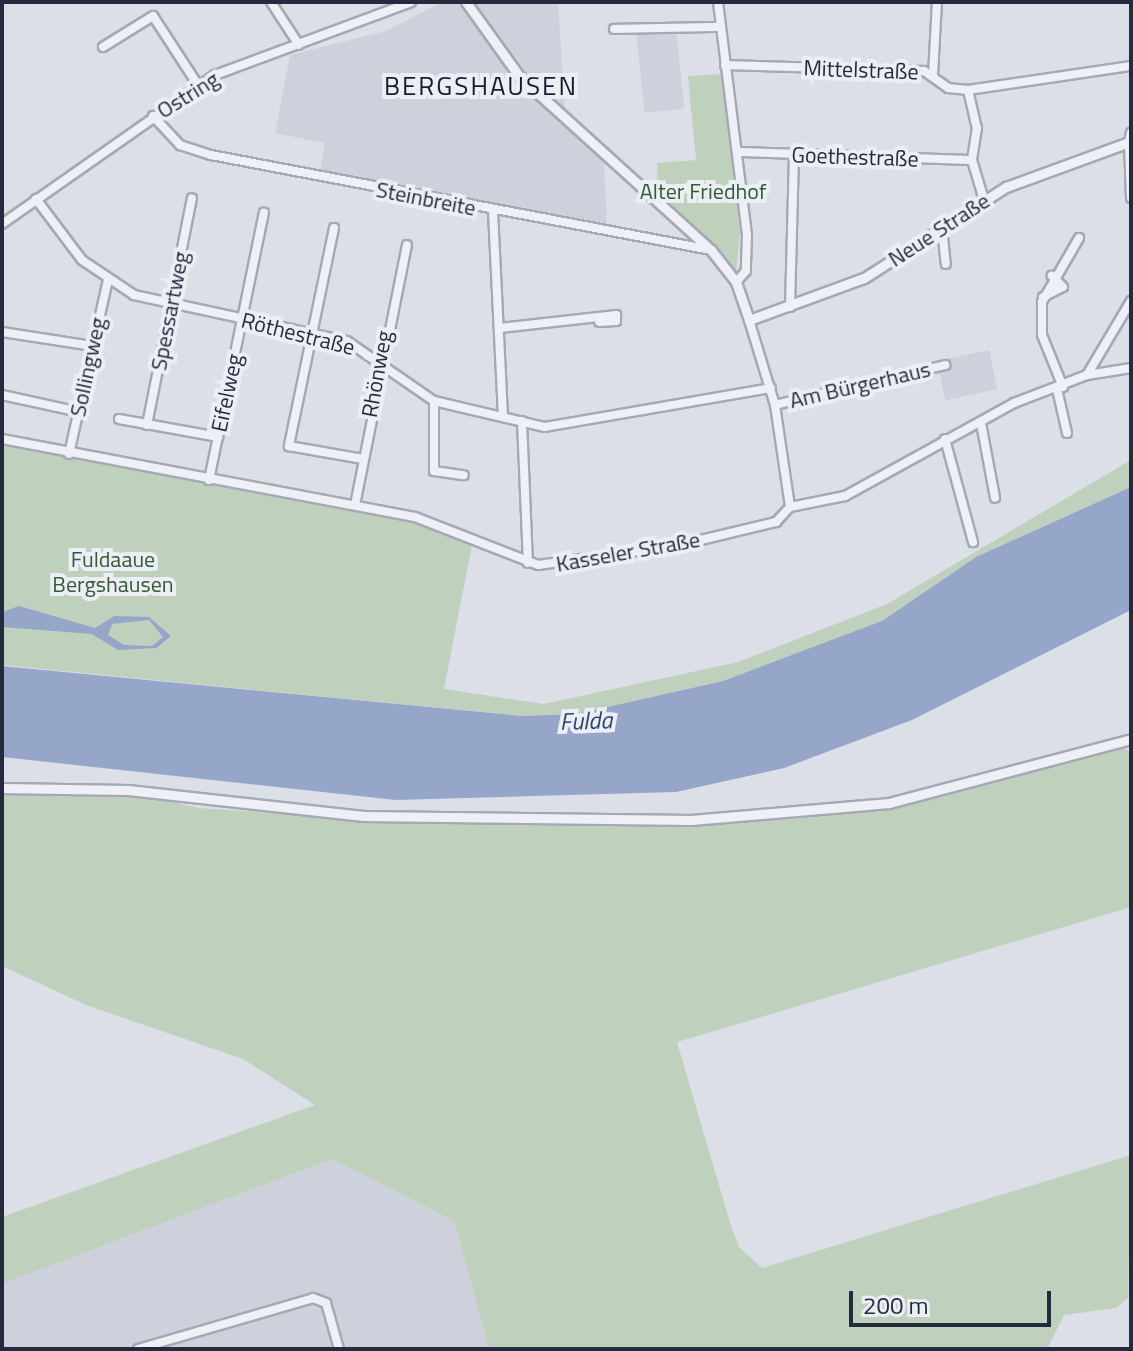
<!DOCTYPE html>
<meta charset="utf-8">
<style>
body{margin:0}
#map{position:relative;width:1133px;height:1351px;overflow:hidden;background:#dcdfe7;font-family:"Titillium Web",sans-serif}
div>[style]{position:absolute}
.built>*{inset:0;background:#ced1dc;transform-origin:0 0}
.green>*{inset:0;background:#bfd1bd}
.water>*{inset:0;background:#95a6c9}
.roads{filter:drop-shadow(2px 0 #a5a9b4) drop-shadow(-2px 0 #a5a9b4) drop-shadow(0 2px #a5a9b4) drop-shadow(0 -2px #a5a9b4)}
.minor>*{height:8px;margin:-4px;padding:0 4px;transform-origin:4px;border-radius:4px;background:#eff0f5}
.tertiary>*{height:9px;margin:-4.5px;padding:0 4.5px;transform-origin:4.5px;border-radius:4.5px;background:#eff0f5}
span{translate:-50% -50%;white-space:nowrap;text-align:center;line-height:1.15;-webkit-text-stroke:8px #ebeef5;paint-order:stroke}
.street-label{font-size:22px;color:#252b3e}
.park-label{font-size:22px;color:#335a32}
.water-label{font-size:24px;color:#2e4274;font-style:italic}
.quarter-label{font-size:26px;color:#181c2f;letter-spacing:2px}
.frame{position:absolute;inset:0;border:4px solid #252b3e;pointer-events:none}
.scale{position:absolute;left:849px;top:1291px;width:202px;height:36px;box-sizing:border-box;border:4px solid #252b3e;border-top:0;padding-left:10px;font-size:24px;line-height:28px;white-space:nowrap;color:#252b3e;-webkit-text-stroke:6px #ebeef5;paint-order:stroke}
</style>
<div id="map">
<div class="built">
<i style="clip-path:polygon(558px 2px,565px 111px,559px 121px,604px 158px,607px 229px,320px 171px,325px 143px,275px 133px,290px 55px,386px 31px,440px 3px)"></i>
<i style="left:676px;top:29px;width:80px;height:40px;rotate:84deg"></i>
<i style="left:989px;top:350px;width:40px;height:53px;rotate:78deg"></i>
<i style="clip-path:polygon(332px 1159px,454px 1221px,489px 1349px,2px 1349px,2px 1284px)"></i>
</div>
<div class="green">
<i style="clip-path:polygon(722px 74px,740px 233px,736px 273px,658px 194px,657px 163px,696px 160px,688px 76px)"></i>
<i style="clip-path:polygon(2px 443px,406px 519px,472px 545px,444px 689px,544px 704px,738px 662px,887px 604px,1131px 460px,1131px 487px,976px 557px,882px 621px,804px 652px,723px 681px,576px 714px,522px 716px,2px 665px)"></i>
<i style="clip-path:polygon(1123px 747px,1131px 753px,1131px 907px,677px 1042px,731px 1226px,739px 1247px,762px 1268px,1131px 1155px,1128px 1298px,1116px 1308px,1064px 1315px,1047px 1349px,489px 1349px,454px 1221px,332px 1159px,2px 1284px,2px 1217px,315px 1105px,243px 1059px,86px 1005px,2px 966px,2px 792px,128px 792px,199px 808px,394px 821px,702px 825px,892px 809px)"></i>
</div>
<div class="water">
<i style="clip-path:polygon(1131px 487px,1131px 610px,912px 720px,784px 768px,676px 792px,396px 800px,2px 757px,2px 666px,522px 716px,576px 714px,723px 681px,882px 621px,976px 557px)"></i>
<i style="clip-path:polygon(evenodd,19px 606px,95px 628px,114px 616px,149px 617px,171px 636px,156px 648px,118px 650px,92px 634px,2px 627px,2px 612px,19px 606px,149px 620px,163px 637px,152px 646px,124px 645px,108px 635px,112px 624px,149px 620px)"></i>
</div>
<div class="roads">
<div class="minor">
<i style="left:271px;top:2px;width:51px;rotate:56.9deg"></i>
<i style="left:718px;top:2px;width:235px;rotate:82.9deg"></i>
<i style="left:747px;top:235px;width:36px;rotate:92deg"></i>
<i style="left:746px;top:271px;width:15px;rotate:132deg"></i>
<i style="left:614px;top:29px;width:107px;rotate:-1.1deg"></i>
<i style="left:103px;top:47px;width:59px;rotate:-31.8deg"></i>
<i style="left:153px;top:16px;width:82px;rotate:56.9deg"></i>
<i style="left:725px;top:65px;width:199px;rotate:1.7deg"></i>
<i style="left:924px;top:71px;width:29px;rotate:35deg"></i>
<i style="left:948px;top:88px;width:20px;rotate:6deg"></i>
<i style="left:968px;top:90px;width:165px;rotate:-8.4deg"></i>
<i style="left:933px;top:75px;width:73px;rotate:-86.9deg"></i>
<i style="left:968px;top:90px;width:39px;rotate:77deg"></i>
<i style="left:977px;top:128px;width:32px;rotate:99deg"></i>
<i style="left:972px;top:160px;width:42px;rotate:73.3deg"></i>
<i style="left:153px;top:116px;width:40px;rotate:47deg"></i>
<i style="left:180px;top:145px;width:33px;rotate:18deg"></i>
<i style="left:211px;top:155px;width:509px;rotate:10.76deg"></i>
<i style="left:1129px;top:142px;width:56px;rotate:88deg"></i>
<i style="left:739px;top:152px;width:233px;rotate:2deg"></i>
<i style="left:36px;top:199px;width:76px;rotate:53deg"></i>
<i style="left:82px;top:260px;width:63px;rotate:33.9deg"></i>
<i style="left:134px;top:295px;width:218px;rotate:12.2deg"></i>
<i style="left:347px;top:341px;width:106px;rotate:34.6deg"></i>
<i style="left:434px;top:401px;width:114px;rotate:13.2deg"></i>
<i style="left:545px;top:427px;width:229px;rotate:-9.8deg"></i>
<i style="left:493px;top:212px;width:203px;rotate:87.2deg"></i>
<i style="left:2px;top:224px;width:260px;rotate:-35deg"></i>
<i style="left:215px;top:75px;width:209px;rotate:-20.4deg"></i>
<i style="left:334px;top:228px;width:223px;rotate:101.7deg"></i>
<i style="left:289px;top:446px;width:75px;rotate:10deg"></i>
<i style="left:942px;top:228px;width:36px;rotate:84deg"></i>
<i style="left:1043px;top:297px;width:22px;rotate:-27deg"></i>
<i style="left:1063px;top:287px;width:16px;rotate:-135deg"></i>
<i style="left:790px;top:307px;width:151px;rotate:-88.5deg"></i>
<i style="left:749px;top:320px;width:89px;rotate:73deg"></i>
<i style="left:775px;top:405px;width:103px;rotate:81.6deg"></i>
<i style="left:500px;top:328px;width:117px;rotate:-6.4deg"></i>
<i style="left:616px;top:315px;width:6px;rotate:90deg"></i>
<i style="left:616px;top:321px;width:17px;rotate:177deg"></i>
<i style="left:2px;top:332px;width:91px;rotate:8.8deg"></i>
<i style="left:1087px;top:375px;width:86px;rotate:-59.3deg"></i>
<i style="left:1063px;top:387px;width:56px;rotate:-112deg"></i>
<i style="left:1042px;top:335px;width:33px;rotate:-90deg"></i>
<i style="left:1042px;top:302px;width:74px;rotate:-60deg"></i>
<i style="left:1057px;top:389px;width:45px;rotate:77.2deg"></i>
<i style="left:2px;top:395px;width:79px;rotate:12.4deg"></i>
<i style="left:434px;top:401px;width:70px;rotate:90deg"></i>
<i style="left:434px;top:471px;width:30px;rotate:8deg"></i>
<i style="left:775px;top:405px;width:175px;rotate:-13.2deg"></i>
<i style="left:119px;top:419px;width:101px;rotate:10.3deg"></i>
<i style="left:522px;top:421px;width:142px;rotate:87.6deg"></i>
<i style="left:981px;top:423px;width:76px;rotate:79.4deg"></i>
<i style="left:147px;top:425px;width:231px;rotate:-78.8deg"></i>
<i style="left:2px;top:439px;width:420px;rotate:10.7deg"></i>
<i style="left:415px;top:517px;width:132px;rotate:21.3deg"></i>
<i style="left:538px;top:565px;width:143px;rotate:-8deg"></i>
<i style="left:680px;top:545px;width:99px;rotate:-13.5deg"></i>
<i style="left:776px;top:522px;width:21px;rotate:-47deg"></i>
<i style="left:945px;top:439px;width:107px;rotate:74.8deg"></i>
<i style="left:69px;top:454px;width:178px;rotate:-77.4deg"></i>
<i style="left:209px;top:480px;width:273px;rotate:-78.4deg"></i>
<i style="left:355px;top:505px;width:265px;rotate:-78.7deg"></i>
<i style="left:790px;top:507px;width:56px;rotate:-11.3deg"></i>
<i style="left:845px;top:496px;width:193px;rotate:-28.8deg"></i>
<i style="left:1014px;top:403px;width:78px;rotate:-21deg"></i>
<i style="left:1087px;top:375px;width:45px;rotate:-9deg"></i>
<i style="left:138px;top:1349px;width:182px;rotate:-16.2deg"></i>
<i style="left:313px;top:1298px;width:14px;rotate:21deg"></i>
<i style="left:326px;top:1303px;width:48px;rotate:74.2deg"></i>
</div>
<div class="tertiary">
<i style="left:466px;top:2px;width:91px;rotate:54.4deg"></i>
<i style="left:519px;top:76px;width:259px;rotate:42.2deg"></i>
<i style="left:711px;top:250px;width:41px;rotate:52deg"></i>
<i style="left:736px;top:282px;width:40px;rotate:71.1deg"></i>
<i style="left:749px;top:320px;width:122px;rotate:-20.1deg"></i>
<i style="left:864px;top:278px;width:169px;rotate:-32.7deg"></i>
<i style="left:1006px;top:187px;width:131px;rotate:-20.1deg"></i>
<i style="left:1129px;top:142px;width:10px;rotate:-79deg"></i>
<i style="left:2px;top:788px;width:126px;rotate:0.9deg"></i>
<i style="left:128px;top:790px;width:237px;rotate:6.3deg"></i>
<i style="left:364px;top:816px;width:327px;rotate:0.7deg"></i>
<i style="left:691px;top:820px;width:199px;rotate:-4.9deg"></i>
<i style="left:889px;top:803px;width:250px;rotate:-14.8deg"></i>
</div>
</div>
<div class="street-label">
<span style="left:861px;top:70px;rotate:2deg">Mittelstraße</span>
<span style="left:188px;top:95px;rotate:-32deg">Ostring</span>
<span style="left:855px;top:157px;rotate:2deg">Goethestraße</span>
<span style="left:426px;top:199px;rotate:11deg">Steinbreite</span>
<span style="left:939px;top:230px;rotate:-33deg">Neue Straße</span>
<span style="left:170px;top:311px;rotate:-79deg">Spessartweg</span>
<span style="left:298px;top:334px;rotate:14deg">Röthestraße</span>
<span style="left:88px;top:367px;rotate:-78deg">Sollingweg</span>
<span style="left:377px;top:374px;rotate:-80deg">Rhönweg</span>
<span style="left:860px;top:385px;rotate:-13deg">Am Bürgerhaus</span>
<span style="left:227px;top:393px;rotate:-78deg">Eifelweg</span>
<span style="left:628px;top:552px;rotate:-10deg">Kasseler Straße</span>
</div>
<div class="park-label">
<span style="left:703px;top:192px">Alter Friedhof</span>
<span style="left:113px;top:572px">Fuldaaue<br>Bergshausen</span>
</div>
<div class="water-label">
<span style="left:586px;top:721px;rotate:-2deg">Fulda</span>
</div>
<div class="quarter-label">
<span style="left:481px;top:86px">BERGSHAUSEN</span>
</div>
<div class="frame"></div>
<div class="scale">200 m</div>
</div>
